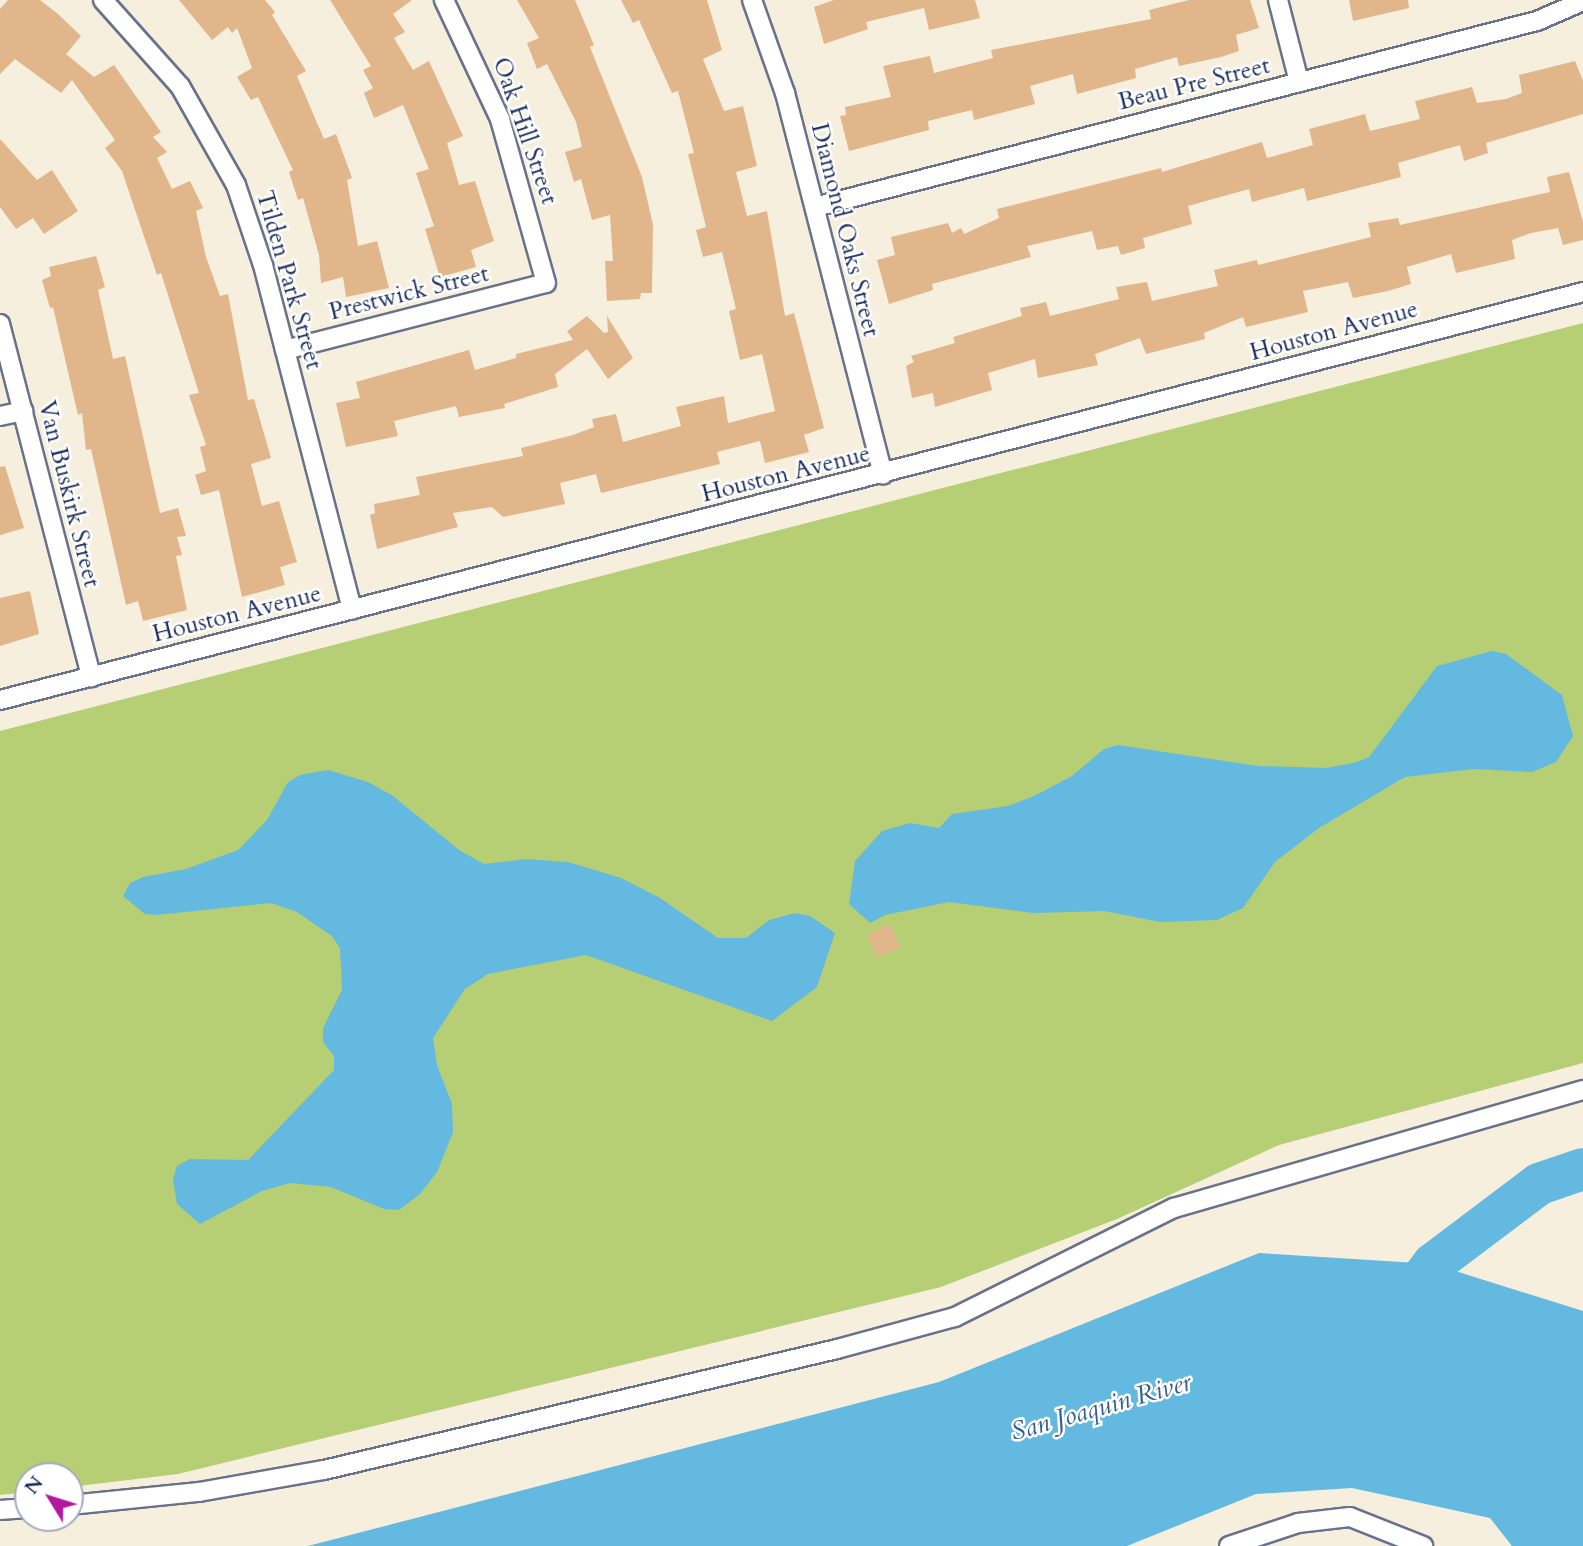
<!DOCTYPE html>
<style>
body{margin:0}
#map{position:relative;width:1583px;height:1546px;overflow:hidden;background:#f6efde;font-family:Cardo,serif}
div>[style]{position:absolute}
.green>*{inset:0;background:#b6ce74}
.water>*{inset:0;background:#64b9e0}
.river>*{height:42px;margin:-21px;padding:0 21px;transform-origin:21px;border-radius:21px;background:#64b9e0}
.building>*{inset:0;background:#e1b68a;transform-origin:0 0}
.roads{filter:drop-shadow(2px 0 #68728b) drop-shadow(-2px 0 #68728b) drop-shadow(0 2px #68728b) drop-shadow(0 -2px #68728b)}
.minor>*{height:18px;margin:-9px;padding:0 9px;transform-origin:9px;border-radius:9px;background:#fff}
span{translate:-50% -50%;white-space:nowrap;text-align:center;line-height:1.15;-webkit-text-stroke:5px #fff;paint-order:stroke}
.street-label{font-size:24px;color:#1b2f5e}
.water-label{font-size:26px;color:#355f8c;font-style:italic}
.north{position:absolute;left:14px;top:1462px;width:70px;height:70px;box-sizing:border-box;background:#fff;border:2px solid #a4acbf;border-radius:50%;rotate:308deg;font-size:19px;font-weight:700;line-height:28px;text-align:center;color:#1b2f5e}
.north::after{content:'';display:block;margin:auto;width:24px;height:32px;background:#b5179e;clip-path:polygon(50% 0,100% 100%,50% 72%,0 100%)}
</style>
<div id="map">
<div class="green">
<i style="clip-path:polygon(1583px 323px,1583px 1063px,1279px 1145px,1117px 1219px,941px 1287px,178px 1474px,70px 1487px,70px 1476px,28px 1476px,28px 1492px,0 1495px,0 731px)"></i>
</div>
<div class="water">
<i style="clip-path:polygon(1492px 651px,1506px 654px,1562px 695px,1573px 736px,1556px 762px,1532px 772px,1474px 769px,1405px 777px,1319px 828px,1275px 862px,1243px 908px,1217px 920px,1160px 922px,1104px 911px,1033px 913px,949px 902px,885px 915px,870px 923px,849px 904px,855px 861px,882px 831px,910px 823px,939px 828px,952px 814px,1008px 806px,1034px 796px,1072px 776px,1104px 749px,1118px 745px,1258px 766px,1327px 768px,1357px 762px,1369px 757px,1437px 666px)"></i>
<i style="clip-path:polygon(328px 770px,368px 782px,393px 796px,459px 850px,484px 864px,526px 859px,568px 862px,621px 878px,660px 898px,718px 938px,746px 938px,769px 920px,795px 913px,810px 916px,835px 933px,817px 987px,772px 1021px,586px 955px,488px 974px,465px 989px,433px 1038px,437px 1065px,452px 1104px,453px 1132px,437px 1172px,420px 1194px,399px 1210px,384px 1209px,331px 1187px,290px 1183px,262px 1191px,200px 1224px,177px 1204px,173px 1179px,177px 1166px,190px 1159px,248px 1160px,334px 1070px,334px 1056px,323px 1042px,323px 1028px,342px 990px,340px 948px,332px 936px,297px 912px,271px 903px,157px 915px,145px 914px,123px 896px,130px 883px,143px 877px,186px 869px,238px 850px,267px 820px,288px 782px,300px 775px)"></i>
<i style="clip-path:polygon(1259px 1253px,1433px 1264px,1583px 1311px,1583px 1546px,1512px 1546px,1490px 1518px,1352px 1488px,1256px 1494px,1127px 1546px,308px 1546px,939px 1382px)"></i>
</div>
<div class="river">
<i style="left:1398px;top:1310px;width:58px;rotate:-52.7deg"></i>
<i style="left:1433px;top:1264px;width:133px;rotate:-37deg"></i>
<i style="left:1539px;top:1184px;width:46px;rotate:-18.8deg"></i>
</div>
<div class="building">
<i style="clip-path:polygon(8px 0,40px 0,58px 14px,81px 36px,66px 54px,94px 77px,114px 65px,161px 132px,153px 137px,167px 152px,157px 158px,172px 189px,190px 181px,203px 208px,196px 211px,206px 257px,220px 296px,228px 294px,248px 400px,254px 399px,271px 458px,251px 464px,262px 506px,279px 501px,297px 562px,280px 567px,285px 585px,242px 597px,219px 490px,201px 495px,195px 475px,206px 471px,200px 447px,206px 445px,189px 395px,199px 393px,161px 273px,157px 275px,122px 171px,105px 148px,115px 140px,72px 80px,61px 93px,15px 59px,0 74px,0 9px)"></i>
<i style="clip-path:polygon(179px 0,265px 0,275px 12px,272px 15px,306px 71px,297px 76px,324px 139px,336px 134px,352px 178px,347px 180px,358px 246px,377px 241px,389px 288px,346px 297px,343px 277px,321px 283px,319px 255px,303px 198px,298px 200px,289px 172px,293px 170px,258px 97px,251px 100px,237px 77px,252px 68px,237px 28px,232px 33px,228px 27px,212px 40px)"></i>
<i style="clip-path:polygon(330px 0,412px 0,393px 14px,405px 32px,394px 38px,413px 70px,429px 61px,463px 136px,447px 143px,459px 185px,475px 181px,494px 241px,471px 250px,476px 267px,440px 277px,425px 229px,434px 226px,416px 173px,429px 169px,403px 105px,374px 118px,364px 93px,373px 88px,363px 70px,371px 66px)"></i>
<i style="clip-path:polygon(517px 0,575px 0,594px 45px,590px 47px,642px 177px,653px 225px,652px 293px,641px 293px,640px 299px,607px 301px,605px 261px,613px 261px,610px 215px,592px 220px,581px 179px,574px 182px,565px 152px,582px 147px,576px 122px,547px 64px,537px 69px,527px 43px,539px 38px)"></i>
<i style="clip-path:polygon(621px 0,707px 0,722px 50px,703px 59px,724px 111px,743px 106px,757px 166px,736px 172px,747px 216px,767px 211px,785px 316px,794px 313px,824px 428px,804px 435px,809px 452px,765px 463px,760px 441px,717px 452px,720px 464px,601px 493px,596px 474px,560px 483px,565px 504px,503px 517px,492px 507px,453px 513px,458px 527px,377px 549px,370px 515px,375px 513px,374px 504px,420px 495px,416px 477px,523px 456px,521px 448px,573px 435px,594px 427px,592px 419px,616px 414px,623px 442px,681px 426px,676px 407px,724px 396px,728px 423px,775px 411px,762px 354px,740px 360px,729px 311px,736px 309px,722px 252px,703px 257px,696px 230px,706px 227px,688px 154px,694px 153px,678px 91px,672px 93px,639px 20px,633px 23px)"></i>
<i style="clip-path:polygon(834px 0,975px 0,980px 18px,929px 30px,924px 8px,866px 22px,868px 29px,824px 44px,814px 7px)"></i>
<i style="clip-path:polygon(1189px 0,1250px 0,1259px 28px,1236px 35px,1239px 51px,1221px 57px,1179px 66px,1177px 57px,1135px 69px,1136px 78px,1077px 94px,1073px 74px,1030px 86px,1035px 104px,974px 120px,972px 110px,928px 121px,929px 130px,849px 151px,840px 116px,846px 115px,845px 107px,891px 97px,883px 66px,930px 56px,934px 73px,993px 58px,991px 50px,1151px 19px,1149px 10px)"></i>
<i style="clip-path:polygon(1349px 0,1408px 0,1409px 8px,1353px 21px)"></i>
<i style="clip-path:polygon(1575px 61px,1583px 81px,1583px 114px,1486px 143px,1488px 153px,1464px 161px,1460px 145px,1398px 163px,1401px 177px,1307px 201px,1304px 188px,1252px 202px,1249px 189px,1188px 206px,1192px 224px,1143px 238px,1145px 248px,1121px 255px,1118px 246px,1097px 250px,1092px 231px,1027px 246px,1031px 257px,932px 284px,933px 290px,889px 304px,877px 260px,895px 255px,891px 237px,948px 223px,952px 233px,961px 228px,964px 234px,999px 218px,997px 209px,1161px 168px,1162px 172px,1262px 142px,1267px 158px,1313px 145px,1309px 129px,1365px 114px,1370px 131px,1420px 119px,1415px 101px,1472px 87px,1477px 103px,1506px 99px,1522px 93px,1519px 75px)"></i>
<i style="clip-path:polygon(0 139px,37px 180px,52px 170px,78px 211px,44px 234px,33px 218px,16px 229px,0 207px)"></i>
<i style="clip-path:polygon(1569px 172px,1583px 222px,1583px 240px,1563px 245px,1558px 228px,1531px 233px,1512px 240px,1515px 259px,1456px 273px,1451px 254px,1407px 267px,1411px 284px,1388px 291px,1353px 298px,1348px 282px,1303px 291px,1308px 312px,1246px 327px,1243px 317px,1204px 333px,1205px 339px,1146px 354px,1140px 338px,1095px 354px,1098px 365px,1038px 378px,1035px 359px,988px 373px,992px 390px,935px 407px,933px 393px,912px 398px,906px 366px,914px 362px,911px 356px,955px 343px,953px 337px,1022px 316px,1020px 308px,1046px 302px,1050px 316px,1119px 299px,1116px 287px,1147px 282px,1152px 301px,1218px 286px,1214px 270px,1257px 260px,1258px 265px,1371px 237px,1368px 223px,1398px 218px,1400px 225px,1550px 192px,1547px 177px)"></i>
<i style="clip-path:polygon(96px 256px,105px 287px,98px 290px,113px 359px,125px 356px,160px 513px,178px 508px,186px 536px,177px 537px,182px 555px,176px 556px,187px 610px,143px 621px,138px 601px,126px 605px,91px 449px,86px 450px,82px 413px,78px 415px,53px 307px,50px 308px,42px 280px,51px 276px,49px 267px)"></i>
<i style="clip-path:polygon(587px 316px,604px 333px,608px 332px,607px 316px,633px 358px,608px 379px,587px 349px,555px 374px,558px 387px,504px 404px,505px 408px,459px 417px,456px 406px,394px 421px,398px 436px,346px 447px,336px 403px,360px 398px,356px 382px,469px 350px,475px 370px,516px 358px,516px 354px,573px 340px,567px 331px)"></i>
<i style="clip-path:polygon(5px 466px,24px 528px,0 535px,0 467px)"></i>
<i style="clip-path:polygon(30px 591px,39px 634px,0 646px,0 598px)"></i>
<i style="left:889px;top:924px;width:25px;height:25px;rotate:63deg"></i>
</div>
<div class="roads">
<div class="minor">
<i style="left:103px;top:0;width:115px;rotate:48.2deg"></i>
<i style="left:180px;top:86px;width:114px;rotate:60.5deg"></i>
<i style="left:236px;top:185px;width:84px;rotate:71.4deg"></i>
<i style="left:263px;top:265px;width:356px;rotate:75.5deg"></i>
<i style="left:752px;top:0;width:99px;rotate:70.5deg"></i>
<i style="left:785px;top:93px;width:394px;rotate:75.6deg"></i>
<i style="left:1278px;top:0;width:85px;rotate:75.6deg"></i>
<i style="left:815px;top:207px;width:746px;rotate:-14.45deg"></i>
<i style="left:1537px;top:21px;width:50px;rotate:-23.5deg"></i>
<i style="left:0;top:324px;width:365px;rotate:75.5deg"></i>
<i style="left:285px;top:350px;width:269px;rotate:-14.4deg"></i>
<i style="left:546px;top:283px;width:170px;rotate:-105.7deg"></i>
<i style="left:500px;top:119px;width:132px;rotate:-115.2deg"></i>
<i style="left:0;top:416px;width:24px;rotate:-12deg"></i>
<i style="left:0;top:700px;width:1635px;rotate:-14.45deg"></i>
<i style="left:70px;top:1505px;width:130px;rotate:-5.8deg"></i>
<i style="left:199px;top:1492px;width:127px;rotate:-10deg"></i>
<i style="left:324px;top:1470px;width:527px;rotate:-13.27deg"></i>
<i style="left:837px;top:1349px;width:122px;rotate:-15.2deg"></i>
<i style="left:955px;top:1317px;width:245px;rotate:-26.5deg"></i>
<i style="left:1174px;top:1208px;width:426px;rotate:-16.1deg"></i>
<i style="left:0;top:1510px;width:28px;rotate:-4deg"></i>
<i style="left:1229px;top:1546px;width:73px;rotate:-18.4deg"></i>
<i style="left:1298px;top:1523px;width:52px;rotate:-6.6deg"></i>
<i style="left:1350px;top:1517px;width:79px;rotate:21.7deg"></i>
</div>
</div>
<div class="street-label">
<span style="left:1194px;top:84px;rotate:-14deg">Beau Pre Street</span>
<span style="left:525px;top:131px;rotate:71deg">Oak Hill Street</span>
<span style="left:845px;top:230px;rotate:76deg">Diamond Oaks Street</span>
<span style="left:289px;top:280px;rotate:74deg">Tilden Park Street</span>
<span style="left:409px;top:293px;rotate:-14deg">Prestwick Street</span>
<span style="left:1334px;top:331px;rotate:-15deg">Houston Avenue</span>
<span style="left:786px;top:474px;rotate:-14deg">Houston Avenue</span>
<span style="left:69px;top:494px;rotate:76deg">Van Buskirk Street</span>
<span style="left:237px;top:614px;rotate:-14deg">Houston Avenue</span>
</div>
<div class="water-label">
<span style="left:1101px;top:1407px;rotate:-16deg">San Joaquin River</span>
</div>
<div class="north">N</div>
</div>
